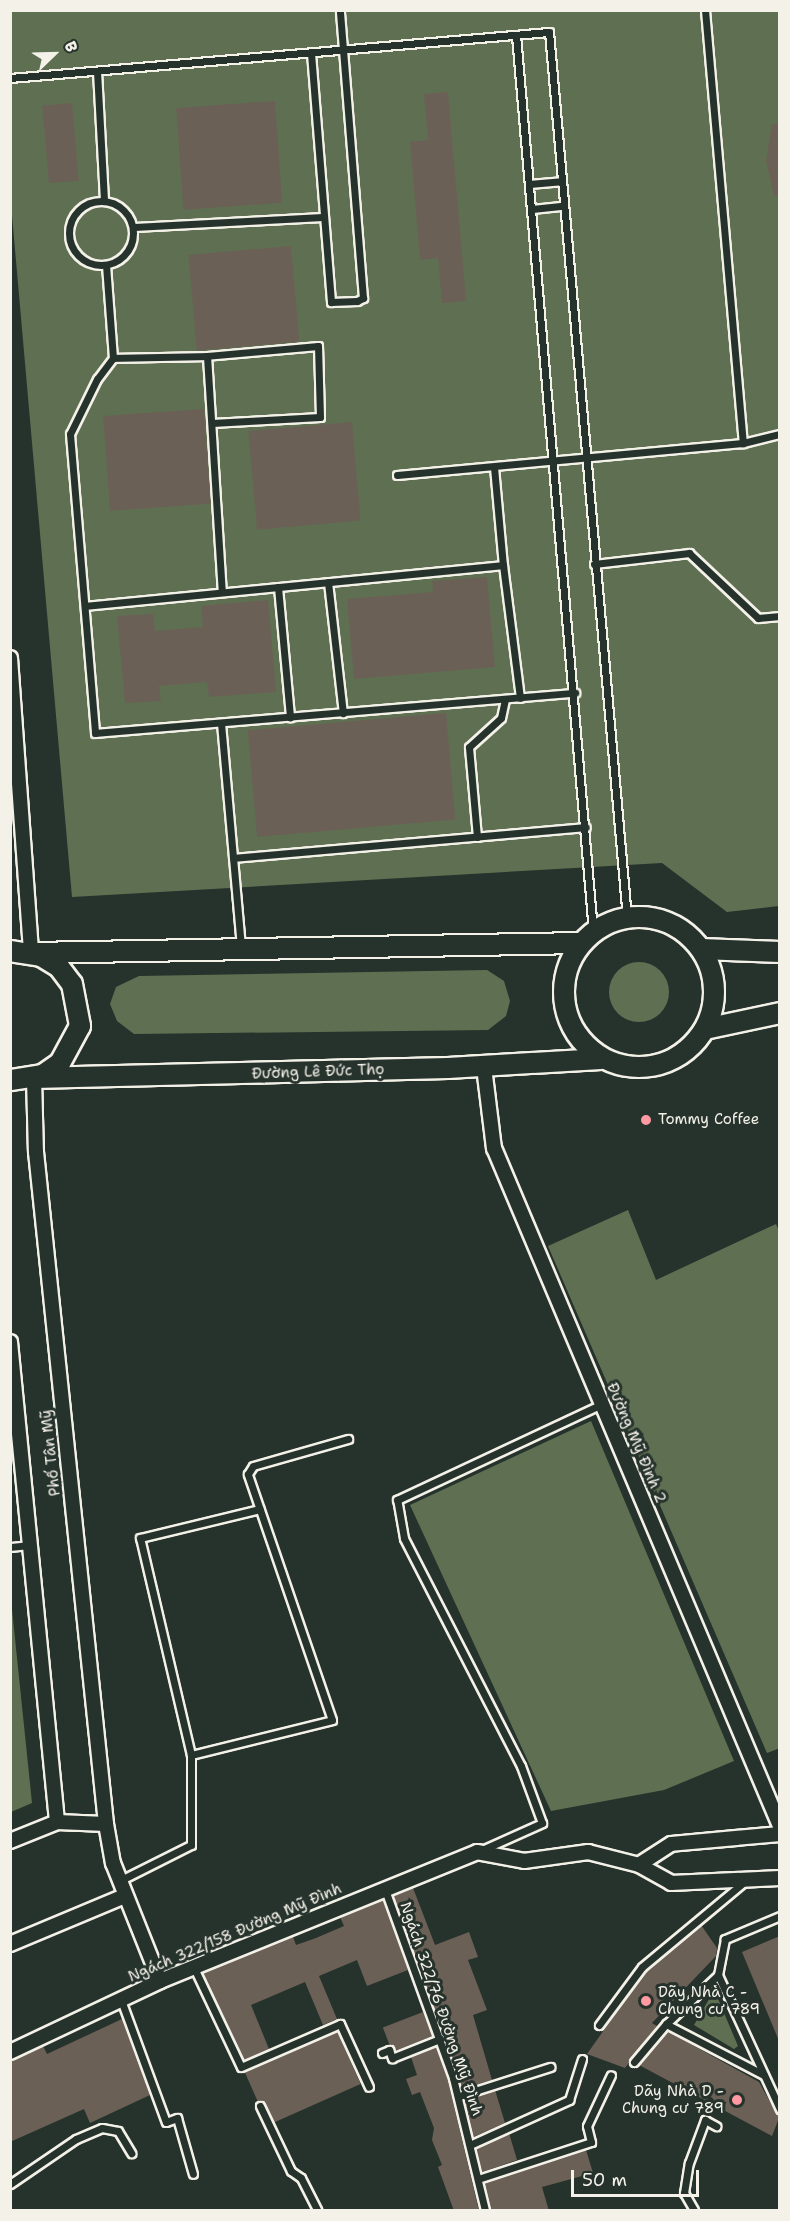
<!DOCTYPE html>
<meta charset="utf-8">
<style>
body{margin:0}
#map{position:relative;width:790px;height:2221px;overflow:hidden;background:#26332d;font-family:"Shantell Sans",sans-serif}
div>[style]{position:absolute}
.green>*{inset:0;background:#5f7052}
.round{border-radius:50%}
.building>*{inset:0;background:#6b6055;transform-origin:0 0}
.roads{filter:drop-shadow(2px 0 #f4f1e8) drop-shadow(-2px 0 #f4f1e8) drop-shadow(0 2px #f4f1e8) drop-shadow(0 -2px #f4f1e8)}
.service>*{height:7px;margin:-3.5px;padding:0 3.5px;transform-origin:3.5px;border-radius:3.5px;background:#26332d}
.service>.ring{margin:-3.5px;padding:0;box-sizing:content-box;background:none;border:7px solid #26332d;border-radius:50%}
.minor>*{height:14px;margin:-7px;padding:0 7px;transform-origin:7px;border-radius:7px;background:#26332d}
.secondary>*{height:20px;margin:-10px;padding:0 10px;transform-origin:10px;border-radius:10px;background:#26332d}
.secondary>.ring{margin:-10px;padding:0;box-sizing:content-box;background:none;border:20px solid #26332d;border-radius:50%}
.dots>*{width:16px;height:16px;translate:-50% -50%;box-sizing:border-box;border:3px solid #26332d;border-radius:50%}
span{translate:-50% -50%;white-space:nowrap;text-align:center;line-height:1.15;-webkit-text-stroke:6px #26332d;paint-order:stroke}
.street-label{font-size:15px;color:#f4f1e8}
.poi-label{font-size:15px;color:#f4f1e8}
.left{translate:0 -50%;text-align:left}
.right{translate:-100% -50%;text-align:right}
.frame{position:absolute;inset:0;border:12px solid #f4f1e8;pointer-events:none}
.north{position:absolute;left:24px;top:24px;width:60px;height:60px;-webkit-text-stroke:4px #26332d;paint-order:stroke;rotate:67deg;font-size:16px;font-weight:700;line-height:24px;text-align:center;color:#f4f1e8}
.north::after{content:'';display:block;margin:auto;width:21px;height:27px;background:#f4f1e8;clip-path:polygon(50% 0,100% 100%,50% 72%,0 100%)}
.scale{position:absolute;left:571px;top:2170px;width:128px;height:27px;box-sizing:border-box;border:3px solid #f4f1e8;border-top:0;padding-left:8px;font-size:18px;line-height:21px;white-space:nowrap;color:#f4f1e8;-webkit-text-stroke:4px #26332d;paint-order:stroke}
</style>
<div id="map">
<div class="green">
<i style="clip-path:polygon(10px 11px,779px 11px,779px 906px,727px 912px,662px 863px,72px 897px,11px 204px)"></i>
<i class="round" style="left:609px;top:962px;width:60px;height:60px"></i>
<i style="clip-path:polygon(487px 970px,504px 981px,510px 1001px,506px 1016px,488px 1030px,134px 1034px,117px 1021px,110px 1004px,116px 987px,139px 976px)"></i>
<i style="clip-path:polygon(628px 1210px,656px 1280px,776px 1224px,779px 1231px,780px 1748px,767px 1753px,548px 1246px)"></i>
<i style="clip-path:polygon(591px 1421px,734px 1761px,664px 1790px,551px 1811px,410px 1505px)"></i>
<i style="clip-path:polygon(10px 1590px,32px 1803px,11px 1812px,10px 1812px)"></i>
<i style="clip-path:polygon(712px 1994px,716px 1994px,738px 2046px,734px 2049px,694px 2025px)"></i>
</div>
<div class="building">
<i style="clip-path:polygon(448px 92px,466px 301px,442px 303px,438px 258px,420px 260px,410px 142px,428px 140px,424px 94px)"></i>
<i style="left:275px;top:101px;width:102px;height:99px;rotate:86deg"></i>
<i style="left:72px;top:103px;width:78px;height:30px;rotate:85deg"></i>
<i style="clip-path:polygon(772px 124px,780px 124px,780px 195px,774px 196px,766px 161px)"></i>
<i style="left:291px;top:246px;width:96px;height:103px;rotate:85deg"></i>
<i style="left:204px;top:409px;width:95px;height:101px;rotate:86deg"></i>
<i style="left:352px;top:422px;width:99px;height:104px;rotate:85deg"></i>
<i style="clip-path:polygon(487px 577px,495px 667px,354px 679px,347px 599px,433px 592px,432px 581px)"></i>
<i style="clip-path:polygon(268px 600px,276px 692px,209px 697px,207px 682px,159px 686px,161px 701px,125px 703px,117px 616px,153px 614px,155px 631px,203px 627px,201px 606px)"></i>
<i style="left:446px;top:713px;width:107px;height:199px;rotate:85deg"></i>
<i style="clip-path:polygon(413px 1888px,435px 1945px,469px 1932px,478px 1957px,468px 1960px,487px 2010px,473px 2015px,492px 2080px,462px 2089px,393px 1896px)"></i>
<i style="clip-path:polygon(383px 1900px,408px 1970px,367px 1986px,357px 1960px,319px 1976px,337px 2019px,323px 2025px,305px 1982px,251px 2005px,269px 2049px,244px 2060px,203px 1973px,293px 1937px,296px 1945px,316px 1938px,344px 1926px,340px 1917px)"></i>
<i style="clip-path:polygon(701px 1925px,717px 1948px,716px 1956px,652px 2023px,657px 2026px,625px 2068px,587px 2054px,645px 1972px)"></i>
<i style="clip-path:polygon(780px 1936px,780px 2041px,779px 2041px,742px 1952px)"></i>
<i style="left:423px;top:2012px;width:26px;height:43px;rotate:69deg"></i>
<i style="clip-path:polygon(122px 2019px,150px 2095px,90px 2123px,84px 2109px,10px 2142px,10px 2061px,43px 2046px,47px 2054px)"></i>
<i style="left:337px;top:2031px;width:58px;height:101px;rotate:66deg"></i>
<i style="clip-path:polygon(667px 2031px,759px 2082px,779px 2118px,772px 2136px,639px 2065px)"></i>
<i style="clip-path:polygon(436px 2047px,448px 2080px,479px 2211px,454px 2211px,438px 2167px,442px 2165px,432px 2140px,434px 2128px,420px 2092px,412px 2095px,406px 2079px,417px 2075px,411px 2057px)"></i>
<i style="clip-path:polygon(495px 2090px,505px 2123px,473px 2137px,464px 2100px)"></i>
<i style="clip-path:polygon(509px 2133px,517px 2160px,482px 2172px,476px 2148px)"></i>
<i style="clip-path:polygon(586px 2150px,593px 2173px,542px 2187px,549px 2211px,490px 2211px,484px 2183px)"></i>
</div>
<div class="roads">
<div class="service">
<i style="left:705px;top:10px;width:435px;rotate:85deg"></i>
<i style="left:516px;top:35px;width:899px;rotate:85.09deg"></i>
<i style="left:311px;top:53px;width:250px;rotate:85.4deg"></i>
<i style="left:331px;top:302px;width:26px;rotate:-2deg"></i>
<i style="left:357px;top:301px;width:7px;rotate:-27deg"></i>
<i style="left:363px;top:298px;width:289px;rotate:-94.6deg"></i>
<i style="left:97px;top:71px;width:130px;rotate:86.9deg"></i>
<i style="left:10px;top:78px;width:541px;rotate:-4.88deg"></i>
<i style="left:549px;top:32px;width:889px;rotate:84.97deg"></i>
<i style="left:529px;top:184px;width:32px;rotate:-5deg"></i>
<i class="ring" style="left:69px;top:201px;width:57px;height:57px"></i>
<i style="left:532px;top:209px;width:31px;rotate:-6deg"></i>
<i style="left:133px;top:227px;width:191px;rotate:-3deg"></i>
<i style="left:106px;top:265px;width:93px;rotate:85.7deg"></i>
<i style="left:113px;top:358px;width:26px;rotate:127deg"></i>
<i style="left:97px;top:379px;width:61px;rotate:116.1deg"></i>
<i style="left:70px;top:434px;width:300px;rotate:85.2deg"></i>
<i style="left:95px;top:733px;width:482px;rotate:-4.8deg"></i>
<i style="left:113px;top:358px;width:94px;rotate:-1.2deg"></i>
<i style="left:212px;top:423px;width:108px;rotate:-3.2deg"></i>
<i style="left:320px;top:417px;width:71px;rotate:-91.6deg"></i>
<i style="left:318px;top:346px;width:111px;rotate:174.9deg"></i>
<i style="left:207px;top:356px;width:236px;rotate:86.4deg"></i>
<i style="left:494px;top:467px;width:98px;rotate:84.8deg"></i>
<i style="left:397px;top:475px;width:347px;rotate:-5.3deg"></i>
<i style="left:743px;top:443px;width:38px;rotate:-14deg"></i>
<i style="left:594px;top:564px;width:96px;rotate:-6.6deg"></i>
<i style="left:689px;top:553px;width:95px;rotate:43.3deg"></i>
<i style="left:758px;top:618px;width:22px;rotate:-5deg"></i>
<i style="left:328px;top:582px;width:132px;rotate:83.5deg"></i>
<i style="left:278px;top:587px;width:131px;rotate:84.7deg"></i>
<i style="left:85px;top:606px;width:420px;rotate:-5.6deg"></i>
<i style="left:503px;top:565px;width:134px;rotate:82.7deg"></i>
<i style="left:221px;top:723px;width:225px;rotate:84.9deg"></i>
<i style="left:477px;top:837px;width:90px;rotate:-95.1deg"></i>
<i style="left:469px;top:747px;width:43px;rotate:-42.2deg"></i>
<i style="left:501px;top:718px;width:19px;rotate:-78deg"></i>
<i style="left:233px;top:858px;width:354px;rotate:-5deg"></i>
<i style="left:10px;top:1547px;width:19px;rotate:-6deg"></i>
<i style="left:191px;top:1755px;width:223px;rotate:-103.2deg"></i>
<i style="left:140px;top:1538px;width:123px;rotate:-13.6deg"></i>
<i style="left:482px;top:1850px;width:66px;rotate:-24.2deg"></i>
<i style="left:542px;top:1823px;width:61px;rotate:-110.2deg"></i>
<i style="left:521px;top:1766px;width:256px;rotate:-117.2deg"></i>
<i style="left:404px;top:1538px;width:39px;rotate:-100deg"></i>
<i style="left:397px;top:1500px;width:226px;rotate:-25.1deg"></i>
<i style="left:123px;top:1879px;width:76px;rotate:-26.6deg"></i>
<i style="left:191px;top:1845px;width:90px;rotate:-90deg"></i>
<i style="left:191px;top:1755px;width:145px;rotate:-13.9deg"></i>
<i style="left:332px;top:1720px;width:260px;rotate:-108.9deg"></i>
<i style="left:248px;top:1474px;width:9px;rotate:-58deg"></i>
<i style="left:253px;top:1466px;width:99px;rotate:-15.9deg"></i>
<i style="left:384px;top:1887px;width:203px;rotate:70.1deg"></i>
<i style="left:453px;top:2078px;width:136px;rotate:76.4deg"></i>
<i style="left:780px;top:1916px;width:60px;rotate:157.3deg"></i>
<i style="left:725px;top:1939px;width:37px;rotate:101deg"></i>
<i style="left:718px;top:1975px;width:148px;rotate:65.2deg"></i>
<i style="left:195px;top:1970px;width:107px;rotate:64.6deg"></i>
<i style="left:241px;top:2067px;width:108px;rotate:-23.5deg"></i>
<i style="left:340px;top:2024px;width:69px;rotate:65.3deg"></i>
<i style="left:718px;top:1975px;width:71px;rotate:136.7deg"></i>
<i style="left:666px;top:2024px;width:110px;rotate:27.5deg"></i>
<i style="left:121px;top:2000px;width:130px;rotate:69.8deg"></i>
<i style="left:166px;top:2122px;width:12px;rotate:-20deg"></i>
<i style="left:177px;top:2118px;width:58px;rotate:74.1deg"></i>
<i style="left:599px;top:2025px;width:72px;rotate:-53.4deg"></i>
<i style="left:642px;top:1967px;width:133px;rotate:-39.8deg"></i>
<i style="left:382px;top:2053px;width:8px;rotate:-23deg"></i>
<i style="left:389px;top:2050px;width:9px;rotate:69deg"></i>
<i style="left:392px;top:2058px;width:52px;rotate:-21.6deg"></i>
<i style="left:634px;top:2062px;width:50px;rotate:-49.9deg"></i>
<i style="left:459px;top:2096px;width:96px;rotate:-17.7deg"></i>
<i style="left:260px;top:2106px;width:72px;rotate:64.5deg"></i>
<i style="left:291px;top:2171px;width:12px;rotate:35deg"></i>
<i style="left:301px;top:2178px;width:36px;rotate:63deg"></i>
<i style="left:472px;top:2144px;width:107px;rotate:-24.4deg"></i>
<i style="left:569px;top:2100px;width:43px;rotate:-72.4deg"></i>
<i style="left:478px;top:2179px;width:119px;rotate:-18.1deg"></i>
<i style="left:591px;top:2142px;width:16px;rotate:-104deg"></i>
<i style="left:587px;top:2126px;width:56px;rotate:-64.8deg"></i>
<i style="left:10px;top:2184px;width:80px;rotate:-34.3deg"></i>
<i style="left:76px;top:2139px;width:28px;rotate:-23deg"></i>
<i style="left:102px;top:2128px;width:16px;rotate:11deg"></i>
<i style="left:118px;top:2131px;width:26px;rotate:59deg"></i>
<i style="left:694px;top:2210px;width:20px;rotate:-120deg"></i>
<i style="left:684px;top:2193px;width:30px;rotate:-81deg"></i>
<i style="left:689px;top:2163px;width:46px;rotate:-69.6deg"></i>
<i style="left:705px;top:2120px;width:13px;rotate:29deg"></i>
</div>
<div class="minor">
<i style="left:10px;top:658px;width:296px;rotate:85.9deg"></i>
<i style="left:484px;top:1067px;width:82px;rotate:83deg"></i>
<i style="left:494px;top:1148px;width:736px;rotate:67.13deg"></i>
<i style="left:34px;top:1078px;width:74px;rotate:88.5deg"></i>
<i style="left:36px;top:1152px;width:676px;rotate:84.05deg"></i>
<i style="left:106px;top:1824px;width:40px;rotate:80deg"></i>
<i style="left:113px;top:1863px;width:127px;rotate:68.3deg"></i>
<i style="left:10px;top:1342px;width:482px;rotate:84.4deg"></i>
<i style="left:780px;top:1834px;width:109px;rotate:174.8deg"></i>
<i style="left:671px;top:1844px;width:38px;rotate:147deg"></i>
<i style="left:639px;top:1865px;width:37px;rotate:29deg"></i>
<i style="left:671px;top:1883px;width:109px;rotate:-2.6deg"></i>
<i style="left:10px;top:1841px;width:51px;rotate:-22deg"></i>
<i style="left:57px;top:1822px;width:49px;rotate:2.3deg"></i>
<i style="left:10px;top:1944px;width:125px;rotate:-22.7deg"></i>
<i style="left:10px;top:2052px;width:166px;rotate:-25.3deg"></i>
<i style="left:160px;top:1981px;width:342px;rotate:-22.1deg"></i>
<i style="left:477px;top:1852px;width:48px;rotate:10.8deg"></i>
<i style="left:524px;top:1861px;width:65px;rotate:-8deg"></i>
<i style="left:588px;top:1852px;width:53px;rotate:14.3deg"></i>
</div>
<div class="secondary">
<i class="ring" style="left:564px;top:917px;width:130px;height:130px"></i>
<i style="left:701px;top:949px;width:79px;rotate:2.2deg"></i>
<i style="left:10px;top:951px;width:31px;rotate:9deg"></i>
<i style="left:41px;top:956px;width:21px;rotate:31deg"></i>
<i style="left:59px;top:967px;width:21px;rotate:53deg"></i>
<i style="left:72px;top:984px;width:43px;rotate:79.2deg"></i>
<i style="left:80px;top:1026px;width:42px;rotate:118.4deg"></i>
<i style="left:60px;top:1063px;width:21px;rotate:145deg"></i>
<i style="left:43px;top:1075px;width:33px;rotate:171deg"></i>
<i style="left:31px;top:953px;width:550px;rotate:-1.04deg"></i>
<i style="left:705px;top:1029px;width:77px;rotate:-12deg"></i>
<i style="left:34px;top:1078px;width:414px;rotate:-1.4deg"></i>
<i style="left:448px;top:1068px;width:153px;rotate:-3.4deg"></i>
</div>
</div>
<div class="dots">
<i style="left:646px;top:1120px;background:#ff9aa2"></i>
<i style="left:646px;top:2001px;background:#ff9aa2"></i>
<i style="left:737px;top:2100px;background:#ff9aa2"></i>
</div>
<div class="street-label">
<span style="left:318px;top:1072px;rotate:-2deg">Đường Lê Đức Thọ</span>
<span style="left:636px;top:1443px;rotate:67deg">Đường Mỹ Đình 2</span>
<span style="left:51px;top:1453px;rotate:-96deg">Phố Tân Mỹ</span>
<span style="left:235px;top:1933px;rotate:-23deg">Ngách 322/158 Đường Mỹ Đình</span>
<span style="left:441px;top:2009px;rotate:71deg">Ngách 322/76 Đường Mỹ Đình</span>
</div>
<div class="poi-label">
<span class="left" style="left:658px;top:1120px">Tommy Coffee</span>
<span class="left" style="left:658px;top:2001px">Dãy Nhà C -<br>Chung cư 789</span>
<span class="right" style="left:724px;top:2100px">Dãy Nhà D -<br>Chung cư 789</span>
</div>
<div class="frame"></div>
<div class="north">B</div>
<div class="scale">50 m</div>
</div>
